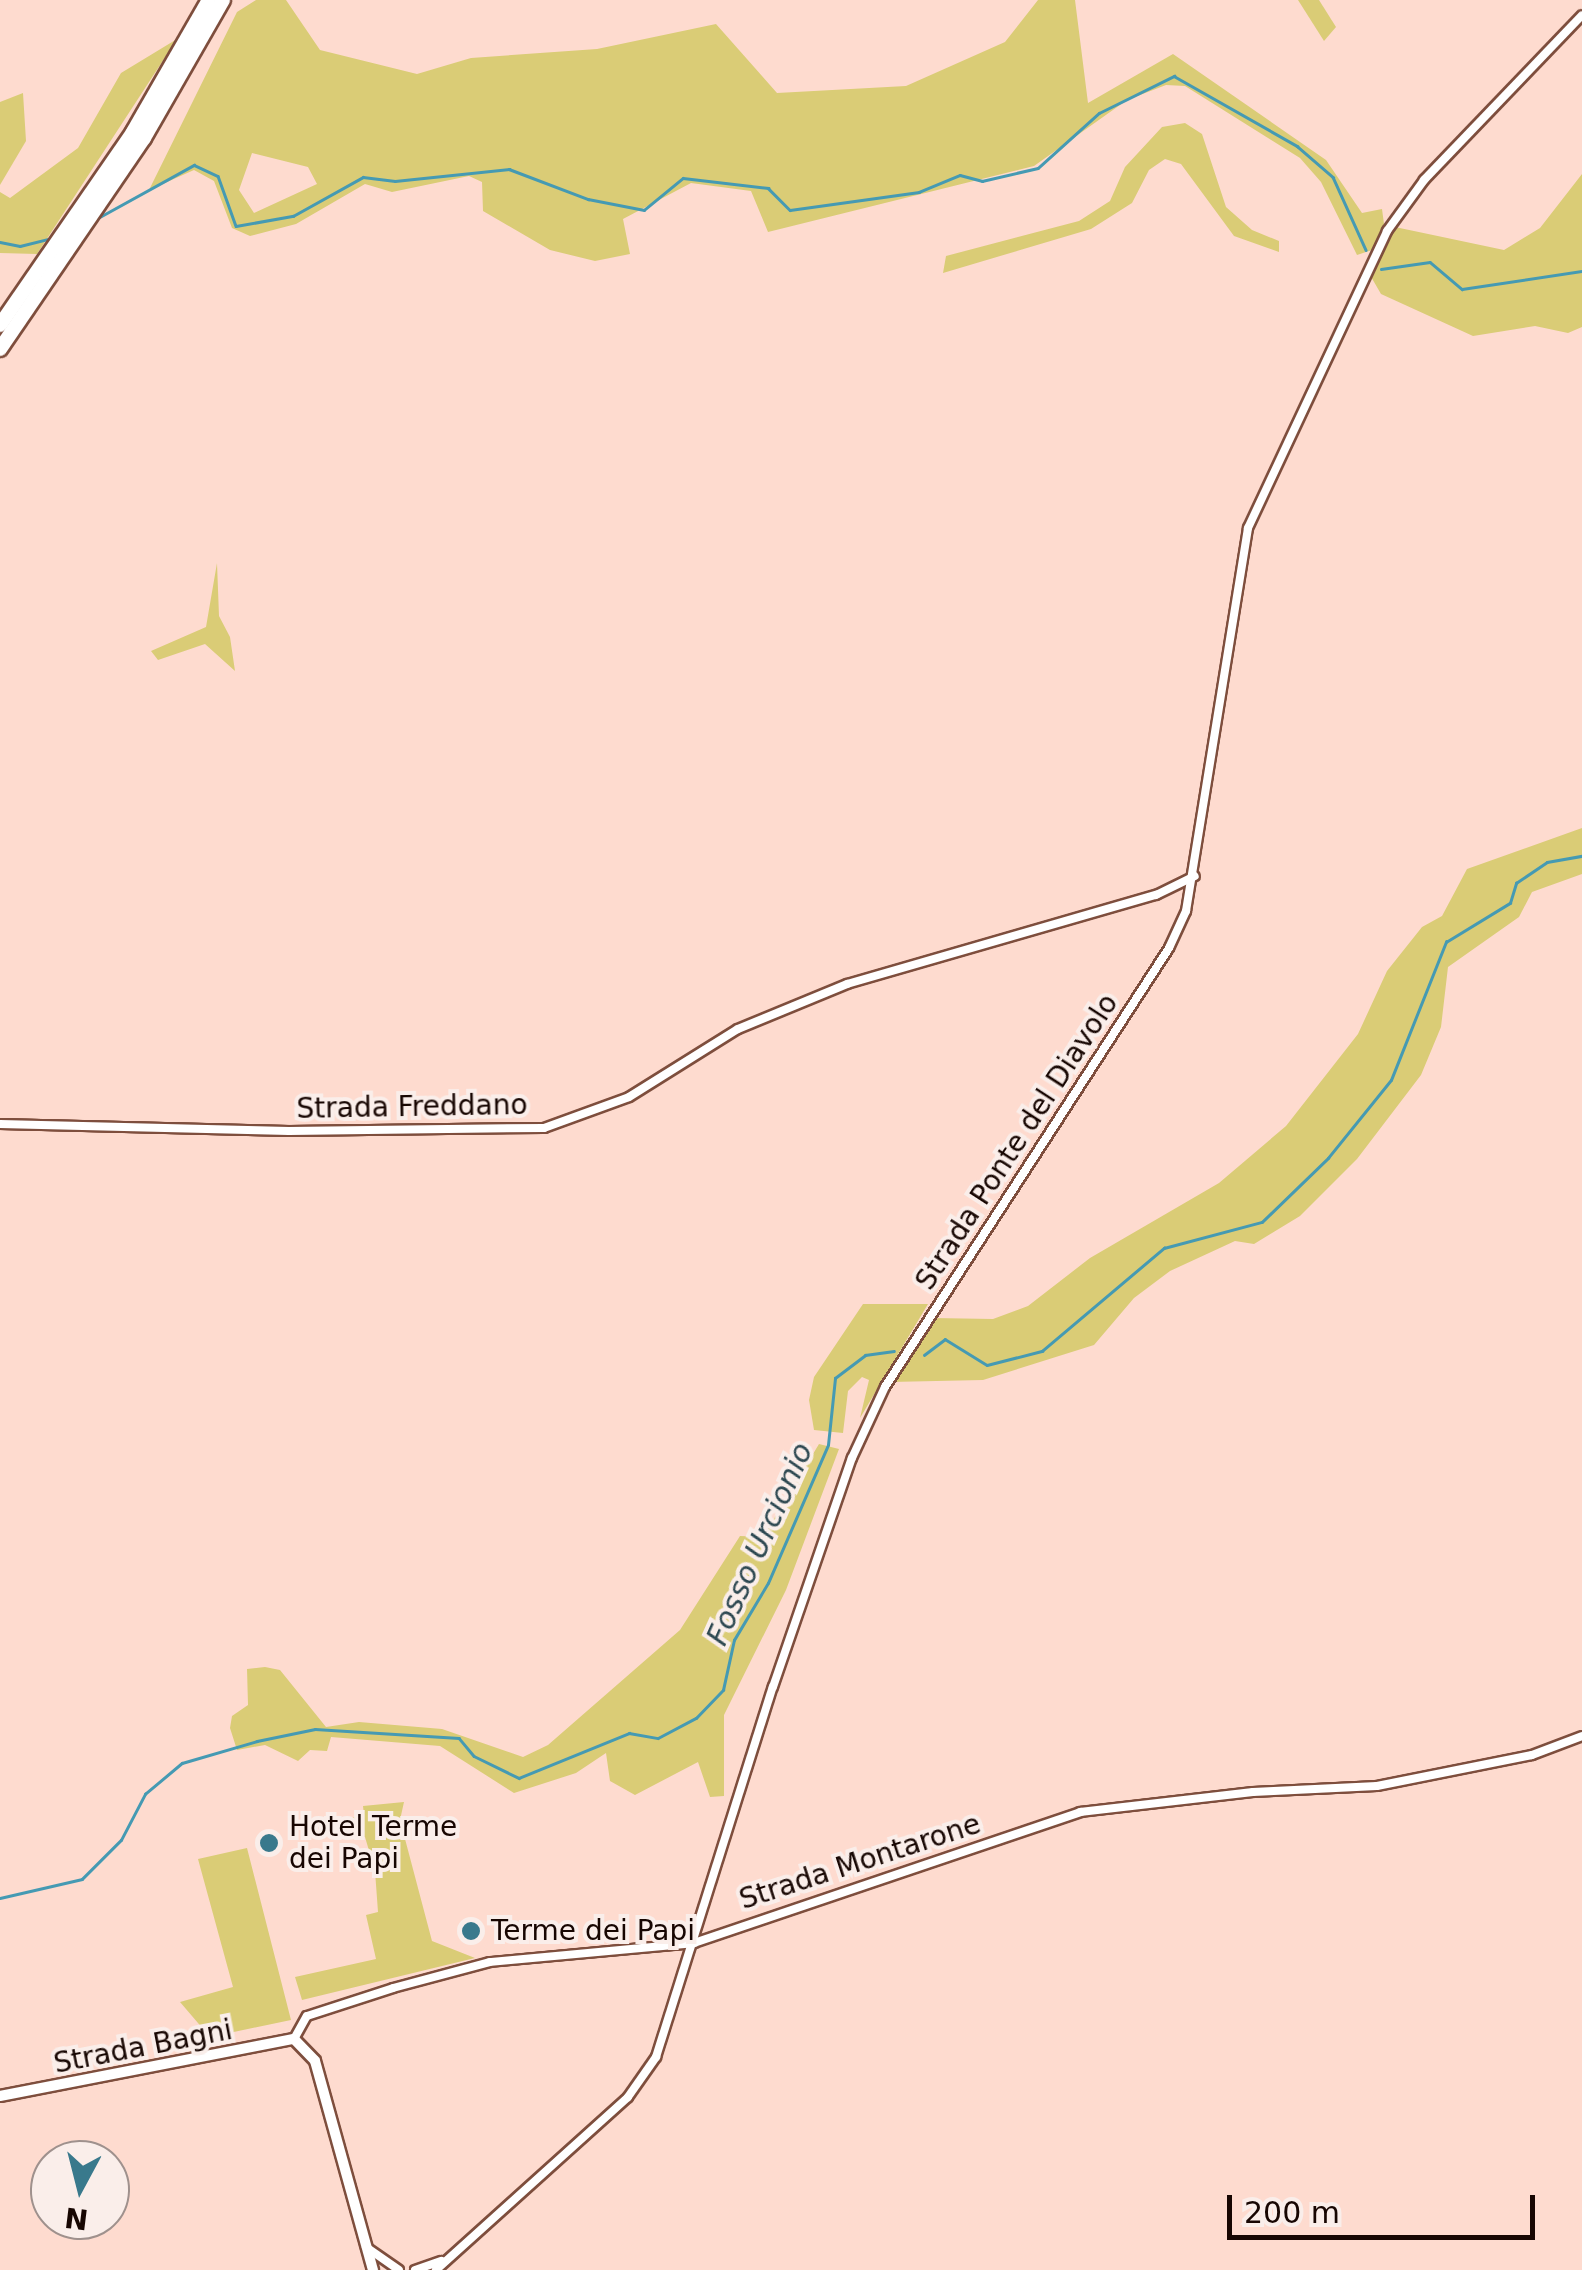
<!DOCTYPE html>
<style>
body{margin:0}
#map{position:relative;width:1582px;height:2270px;overflow:hidden;background:#fedbcf;font-family:"DejaVu Sans",sans-serif}
div>[style]{position:absolute}
.green>*{inset:0;background:#dacc76}
.stream>*{height:2.5px;margin:-1.25px;padding:0 1.25px;transform-origin:1.25px;border-radius:1.25px;background:#459ab3}
.roads{filter:drop-shadow(2px 0 #7e4e3d) drop-shadow(-2px 0 #7e4e3d) drop-shadow(0 2px #7e4e3d) drop-shadow(0 -2px #7e4e3d)}
.minor>*{height:8px;margin:-4px;padding:0 4px;transform-origin:4px;border-radius:4px;background:#fff}
.tertiary>*{height:10px;margin:-5px;padding:0 5px;transform-origin:5px;border-radius:5px;background:#fff}
.trunk>*{height:14px;margin:-7px;padding:0 7px;transform-origin:7px;border-radius:7px;background:#fff}
.dots>*{width:28px;height:28px;translate:-50% -50%;box-sizing:border-box;border:5px solid #faeeea;border-radius:50%}
span{translate:-50% -50%;white-space:nowrap;text-align:center;line-height:1.15;-webkit-text-stroke:8px #faeeea;paint-order:stroke}
.street-label{font-size:28px;color:#170602}
.poi-label{font-size:28px;color:#170602}
.left{translate:0 -50%;text-align:left}
.water-label{font-size:30px;color:#2d4851;font-style:italic}
.north{position:absolute;left:30px;top:2140px;width:100px;height:100px;box-sizing:border-box;background:#faeeea;border:2px solid #9f918d;border-radius:50%;rotate:187deg;font-size:28px;font-weight:700;line-height:40px;text-align:center;color:#170602}
.north::after{content:'';display:block;margin:auto;width:35px;height:45px;background:#39798c;clip-path:polygon(50% 0,100% 100%,50% 72%,0 100%)}
.scale{position:absolute;left:1227px;top:2195px;width:308px;height:45px;box-sizing:border-box;border:5px solid #170602;border-top:0;padding-left:12px;font-size:30px;line-height:35px;white-space:nowrap;color:#170602;-webkit-text-stroke:8px #faeeea;paint-order:stroke}
</style>
<div id="map">
<div class="green">
<i style="clip-path:polygon(evenodd,256px 0,286px 0,320px 50px,417px 74px,471px 58px,597px 49px,716px 24px,777px 93px,906px 86px,1005px 42px,1038px 0,1075px 0,1088px 103px,1173px 54px,1326px 160px,1362px 213px,1382px 209px,1384px 224px,1372px 250px,1357px 255px,1321px 182px,1300px 158px,1185px 86px,1166px 85px,1127px 100px,1034px 166px,768px 232px,751px 191px,691px 183px,623px 219px,630px 254px,595px 261px,550px 250px,483px 211px,482px 182px,469px 176px,392px 192px,365px 184px,296px 224px,250px 236px,232px 228px,214px 181px,194px 170px,149px 190px,237px 12px,256px 0,252px 153px,308px 167px,317px 184px,254px 213px,239px 190px,252px 153px)"></i>
<i style="clip-path:polygon(1298px 0,1319px 0,1336px 27px,1324px 41px)"></i>
<i style="clip-path:polygon(177px 39px,37px 254px,0 253px,0 192px,10px 198px,78px 148px,121px 73px)"></i>
<i style="clip-path:polygon(23px 93px,26px 141px,0 185px,0 102px)"></i>
<i style="clip-path:polygon(1185px 123px,1202px 134px,1226px 207px,1252px 230px,1279px 241px,1279px 252px,1234px 236px,1181px 164px,1165px 159px,1149px 170px,1132px 203px,1091px 229px,943px 273px,946px 256px,1079px 221px,1110px 201px,1125px 167px,1162px 127px)"></i>
<i style="clip-path:polygon(1582px 174px,1582px 327px,1568px 333px,1535px 326px,1473px 336px,1381px 294px,1370px 275px,1395px 227px,1504px 250px,1540px 228px)"></i>
<i style="clip-path:polygon(217px 563px,219px 616px,230px 637px,235px 671px,205px 644px,158px 660px,151px 651px,206px 627px)"></i>
<i style="clip-path:polygon(1582px 828px,1582px 874px,1532px 892px,1519px 917px,1448px 967px,1441px 1027px,1421px 1075px,1357px 1159px,1300px 1216px,1254px 1244px,1235px 1241px,1170px 1271px,1134px 1298px,1094px 1345px,983px 1380px,890px 1382px,933px 1318px,993px 1319px,1028px 1306px,1090px 1258px,1219px 1183px,1286px 1126px,1358px 1034px,1387px 971px,1422px 927px,1442px 916px,1467px 869px)"></i>
<i style="clip-path:polygon(863px 1304px,928px 1304px,860px 1418px,869px 1380px,862px 1377px,848px 1391px,843px 1433px,814px 1430px,809px 1400px,814px 1377px)"></i>
<i style="clip-path:polygon(819px 1444px,839px 1449px,786px 1590px,724px 1715px,724px 1796px,710px 1797px,698px 1762px,635px 1795px,610px 1781px,606px 1753px,576px 1773px,514px 1793px,440px 1746px,331px 1737px,327px 1751px,310px 1750px,298px 1761px,265px 1745px,237px 1750px,230px 1728px,232px 1716px,248px 1705px,247px 1669px,265px 1667px,280px 1670px,326px 1727px,359px 1722px,442px 1729px,523px 1757px,548px 1745px,680px 1630px,740px 1536px,763px 1537px)"></i>
<i style="clip-path:polygon(404px 1802px,400px 1820px,432px 1941px,475px 1958px,302px 2000px,295px 1977px,376px 1959px,366px 1915px,378px 1912px,375px 1871px,365px 1837px,355px 1838px,351px 1818px,364px 1815px,363px 1806px)"></i>
<i style="clip-path:polygon(247px 1848px,291px 2020px,210px 2037px,180px 2002px,233px 1987px,198px 1859px)"></i>
</div>
<div class="stream">
<i style="left:96px;top:219px;width:112px;rotate:-28.9deg"></i>
<i style="left:194px;top:165px;width:26px;rotate:25deg"></i>
<i style="left:218px;top:176px;width:53px;rotate:70.2deg"></i>
<i style="left:236px;top:226px;width:58px;rotate:-10deg"></i>
<i style="left:293px;top:216px;width:80px;rotate:-29.1deg"></i>
<i style="left:363px;top:177px;width:32px;rotate:7deg"></i>
<i style="left:395px;top:181px;width:115px;rotate:-6deg"></i>
<i style="left:509px;top:169px;width:85px;rotate:20.8deg"></i>
<i style="left:588px;top:199px;width:57px;rotate:11.1deg"></i>
<i style="left:644px;top:210px;width:50px;rotate:-39.4deg"></i>
<i style="left:683px;top:178px;width:86px;rotate:6.7deg"></i>
<i style="left:768px;top:188px;width:31px;rotate:45deg"></i>
<i style="left:790px;top:210px;width:130px;rotate:-7.9deg"></i>
<i style="left:919px;top:192px;width:44px;rotate:-22.5deg"></i>
<i style="left:960px;top:175px;width:23px;rotate:15deg"></i>
<i style="left:982px;top:181px;width:57px;rotate:-13.1deg"></i>
<i style="left:1038px;top:168px;width:82px;rotate:-42deg"></i>
<i style="left:1099px;top:113px;width:84px;rotate:-26.3deg"></i>
<i style="left:1174px;top:76px;width:142px;rotate:29.6deg"></i>
<i style="left:1297px;top:146px;width:48px;rotate:40.7deg"></i>
<i style="left:1333px;top:177px;width:80px;rotate:65.7deg"></i>
<i style="left:0;top:242px;width:20px;rotate:11deg"></i>
<i style="left:20px;top:246px;width:33px;rotate:-14deg"></i>
<i style="left:1381px;top:269px;width:49px;rotate:-8.1deg"></i>
<i style="left:1430px;top:262px;width:42px;rotate:40.2deg"></i>
<i style="left:1462px;top:289px;width:121px;rotate:-8.5deg"></i>
<i style="left:924px;top:1355px;width:26px;rotate:-37deg"></i>
<i style="left:945px;top:1339px;width:49px;rotate:31.8deg"></i>
<i style="left:987px;top:1365px;width:57px;rotate:-14.3deg"></i>
<i style="left:1042px;top:1351px;width:160px;rotate:-40.2deg"></i>
<i style="left:1164px;top:1248px;width:101px;rotate:-14.9deg"></i>
<i style="left:1262px;top:1222px;width:92px;rotate:-44.1deg"></i>
<i style="left:1328px;top:1158px;width:100px;rotate:-51.1deg"></i>
<i style="left:1391px;top:1080px;width:149px;rotate:-68.3deg"></i>
<i style="left:1446px;top:942px;width:75px;rotate:-31.4deg"></i>
<i style="left:1510px;top:903px;width:21px;rotate:-73deg"></i>
<i style="left:1516px;top:883px;width:37px;rotate:-34deg"></i>
<i style="left:1547px;top:862px;width:36px;rotate:-10deg"></i>
<i style="left:0;top:1898px;width:84px;rotate:-13deg"></i>
<i style="left:82px;top:1879px;width:55px;rotate:-45deg"></i>
<i style="left:121px;top:1840px;width:52px;rotate:-62.4deg"></i>
<i style="left:145px;top:1794px;width:48px;rotate:-40deg"></i>
<i style="left:182px;top:1763px;width:78px;rotate:-16.3deg"></i>
<i style="left:257px;top:1741px;width:59px;rotate:-11.7deg"></i>
<i style="left:315px;top:1729px;width:144px;rotate:3.6deg"></i>
<i style="left:459px;top:1738px;width:23px;rotate:50deg"></i>
<i style="left:474px;top:1756px;width:50px;rotate:26.1deg"></i>
<i style="left:519px;top:1778px;width:119px;rotate:-22.2deg"></i>
<i style="left:629px;top:1733px;width:29px;rotate:10deg"></i>
<i style="left:658px;top:1738px;width:43px;rotate:-27.8deg"></i>
<i style="left:696px;top:1718px;width:39px;rotate:-46deg"></i>
<i style="left:723px;top:1690px;width:51px;rotate:-77.6deg"></i>
<i style="left:734px;top:1640px;width:66px;rotate:-59.2deg"></i>
<i style="left:768px;top:1583px;width:150px;rotate:-66.5deg"></i>
<i style="left:828px;top:1445px;width:67px;rotate:-84deg"></i>
<i style="left:835px;top:1378px;width:38px;rotate:-37deg"></i>
<i style="left:865px;top:1355px;width:29px;rotate:-8deg"></i>
</div>
<div class="roads">
<div class="minor">
<i style="left:0;top:1124px;width:289px;rotate:1.4deg"></i>
<i style="left:289px;top:1131px;width:255px;rotate:-0.7deg"></i>
<i style="left:544px;top:1128px;width:90px;rotate:-20deg"></i>
<i style="left:629px;top:1097px;width:128px;rotate:-32deg"></i>
<i style="left:738px;top:1029px;width:118px;rotate:-22.4deg"></i>
<i style="left:847px;top:984px;width:322px;rotate:-16.1deg"></i>
<i style="left:1156px;top:895px;width:43px;rotate:-26deg"></i>
<i style="left:294px;top:2039px;width:26px;rotate:-61deg"></i>
<i style="left:307px;top:2016px;width:90px;rotate:-18deg"></i>
<i style="left:393px;top:1988px;width:100px;rotate:-15deg"></i>
<i style="left:490px;top:1962px;width:205px;rotate:-5.3deg"></i>
<i style="left:694px;top:1943px;width:408px;rotate:-18.7deg"></i>
<i style="left:1080px;top:1812px;width:174px;rotate:-6.6deg"></i>
<i style="left:1253px;top:1792px;width:124px;rotate:-2.8deg"></i>
<i style="left:1377px;top:1786px;width:158px;rotate:-11.3deg"></i>
<i style="left:1532px;top:1755px;width:53px;rotate:-20.8deg"></i>
<i style="left:366px;top:2247px;width:40px;rotate:34.9deg"></i>
<i style="left:415px;top:2270px;width:28px;rotate:-19deg"></i>
<i style="left:436px;top:2270px;width:258px;rotate:-42deg"></i>
<i style="left:628px;top:2097px;width:49px;rotate:-55deg"></i>
<i style="left:656px;top:2057px;width:388px;rotate:-72.5deg"></i>
<i style="left:773px;top:1687px;width:242px;rotate:-71deg"></i>
<i style="left:852px;top:1458px;width:78px;rotate:-65.1deg"></i>
<i style="left:885px;top:1387px;width:523px;rotate:-57.1deg"></i>
<i style="left:1169px;top:948px;width:41px;rotate:-65.3deg"></i>
<i style="left:1186px;top:911px;width:388px;rotate:-80.8deg"></i>
<i style="left:1248px;top:528px;width:328px;rotate:-64.9deg"></i>
<i style="left:1387px;top:231px;width:63px;rotate:-54deg"></i>
<i style="left:1424px;top:180px;width:228px;rotate:-46.2deg"></i>
</div>
<div class="tertiary">
<i style="left:0;top:2096px;width:299px;rotate:-11deg"></i>
<i style="left:294px;top:2039px;width:30px;rotate:46deg"></i>
<i style="left:315px;top:2061px;width:217px;rotate:74.5deg"></i>
</div>
<div class="trunk">
<i style="left:0;top:325px;width:234px;rotate:-55.4deg"></i>
<i style="left:133px;top:132px;width:152px;rotate:-60.1deg"></i>
<i style="left:0;top:349px;width:255px;rotate:-55.7deg"></i>
<i style="left:144px;top:138px;width:159px;rotate:-60.2deg"></i>
</div>
</div>
<div class="dots">
<i style="left:269px;top:1843px;background:#39798c"></i>
<i style="left:471px;top:1931px;background:#39798c"></i>
</div>
<div class="street-label">
<span style="left:412px;top:1107px;rotate:-1deg">Strada Freddano</span>
<span style="left:1017px;top:1142px;rotate:-57deg">Strada Ponte del Diavolo</span>
<span style="left:860px;top:1862px;rotate:-18deg">Strada Montarone</span>
<span style="left:143px;top:2047px;rotate:-11deg">Strada Bagni</span>
</div>
<div class="poi-label">
<span class="left" style="left:289px;top:1843px">Hotel Terme<br>dei Papi</span>
<span class="left" style="left:491px;top:1931px">Terme dei Papi</span>
</div>
<div class="water-label">
<span style="left:760px;top:1544px;rotate:-66deg">Fosso Urcionio</span>
</div>
<div class="north">N</div>
<div class="scale">200 m</div>
</div>
